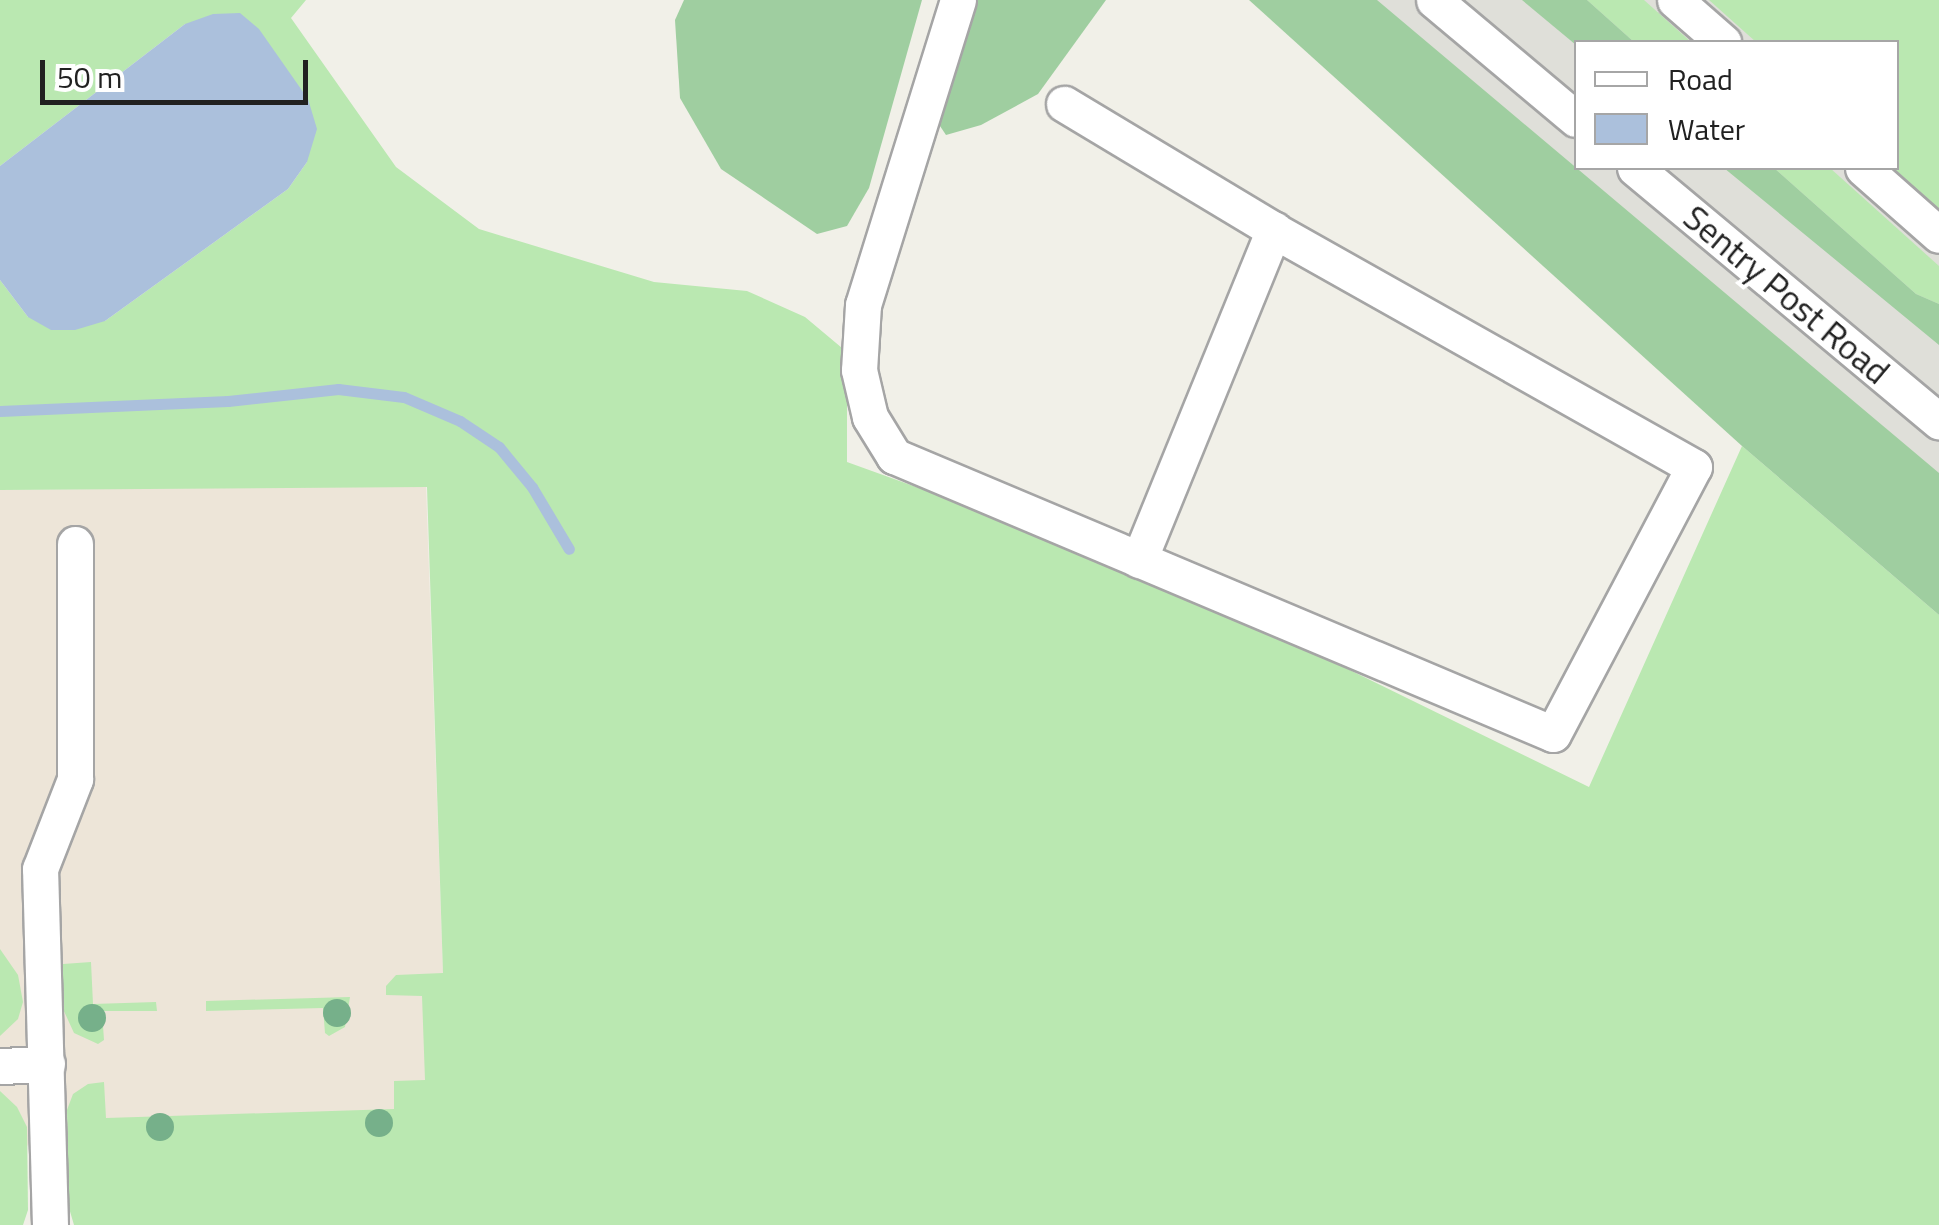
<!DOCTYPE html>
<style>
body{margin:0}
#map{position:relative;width:1939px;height:1225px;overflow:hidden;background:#f1f0e8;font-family:"Titillium Web",sans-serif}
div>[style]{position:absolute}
.military>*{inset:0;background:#ede5d8}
.airport>*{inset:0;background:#dfdfd9}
.grass>*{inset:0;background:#bae8b1}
.forest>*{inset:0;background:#9fcea0}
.water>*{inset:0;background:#abc0dc}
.stream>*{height:11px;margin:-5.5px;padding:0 5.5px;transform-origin:5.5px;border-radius:5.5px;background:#abc0dc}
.roads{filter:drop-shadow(2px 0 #a5a5a5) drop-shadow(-2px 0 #a5a5a5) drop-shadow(0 2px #a5a5a5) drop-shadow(0 -2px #a5a5a5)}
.minor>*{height:35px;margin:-17.5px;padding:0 17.5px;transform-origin:17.5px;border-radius:17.5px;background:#fff}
.trees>*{width:28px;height:28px;margin:-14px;border-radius:50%;background:#76b08a}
span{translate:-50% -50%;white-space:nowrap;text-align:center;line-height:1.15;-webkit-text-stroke:8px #fff;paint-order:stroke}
.street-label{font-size:35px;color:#212121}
.legend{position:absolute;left:1574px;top:40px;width:325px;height:130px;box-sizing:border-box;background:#fff;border:2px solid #a6a6a6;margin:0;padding:12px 18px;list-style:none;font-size:30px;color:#212121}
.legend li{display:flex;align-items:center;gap:20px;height:50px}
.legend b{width:50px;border:2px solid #a6a6a6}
.scale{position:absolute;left:40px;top:60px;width:268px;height:45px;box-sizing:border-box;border:5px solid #212121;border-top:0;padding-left:12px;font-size:30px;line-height:35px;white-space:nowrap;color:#212121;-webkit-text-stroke:8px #fff;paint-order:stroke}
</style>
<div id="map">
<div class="military">
<i style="clip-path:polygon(426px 486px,448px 1113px,432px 1138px,0 1146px,0 490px)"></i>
</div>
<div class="airport">
<i style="clip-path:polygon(evenodd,1328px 0,1939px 0,1939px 557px,1328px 0,1576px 42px,1896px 42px,1896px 168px,1576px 168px,1576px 42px)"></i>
</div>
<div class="grass">
<i style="clip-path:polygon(0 0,306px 0,291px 18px,396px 167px,479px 229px,654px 282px,747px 291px,805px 317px,842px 348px,847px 382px,847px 462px,919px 488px,1004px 501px,1589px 787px,1742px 446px,1939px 615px,1939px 1225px,74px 1225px,69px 1208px,67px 1110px,73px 1094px,88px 1084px,104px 1082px,106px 1118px,394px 1109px,394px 1081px,425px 1080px,422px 996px,386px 995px,386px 986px,396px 975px,443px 973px,427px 487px,0 490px,0 280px,28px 317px,105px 321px,288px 189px,307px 162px,185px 24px,0 166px)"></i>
<i style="clip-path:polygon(1587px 0,1644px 0,1691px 42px,1634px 42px)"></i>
<i style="clip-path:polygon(1709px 0,1939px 0,1939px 209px,1893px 168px,1896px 42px,1756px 42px)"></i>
<i style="clip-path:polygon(1774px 168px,1830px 168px,1939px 266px,1939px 304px,1916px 294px)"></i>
<i style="clip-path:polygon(0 949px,18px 975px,23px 1002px,18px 1019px,0 1036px)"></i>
<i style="clip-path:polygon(91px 962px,93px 1004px,156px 1002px,157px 1011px,102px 1011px,104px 1040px,98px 1044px,74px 1033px,63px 1009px,63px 964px)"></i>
<i style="clip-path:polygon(350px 997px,345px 1027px,329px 1036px,325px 1033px,323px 1008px,206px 1011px,206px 1001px)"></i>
<i style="clip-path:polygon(0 1091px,17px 1107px,27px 1127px,28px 1210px,23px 1225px,0 1225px)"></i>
</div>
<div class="forest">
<i style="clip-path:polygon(684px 0,922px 0,869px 188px,847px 226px,817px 234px,721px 169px,680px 98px,675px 20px)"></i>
<i style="clip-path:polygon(971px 0,1106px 0,1038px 94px,981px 125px,946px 135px,938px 123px)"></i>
<i style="clip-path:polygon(1249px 0,1377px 0,1939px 473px,1939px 615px,1742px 446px)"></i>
<i style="clip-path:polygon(1522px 0,1587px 0,1634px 42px,1576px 45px)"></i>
<i style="clip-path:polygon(1724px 168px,1774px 168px,1916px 294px,1939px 304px,1939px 345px)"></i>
</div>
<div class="water">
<i style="clip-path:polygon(240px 13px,259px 29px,308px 99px,317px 129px,307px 162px,288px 189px,105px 321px,75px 330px,51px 330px,28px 317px,0 280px,0 166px,185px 24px,213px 14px)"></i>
</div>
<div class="stream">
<i style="left:0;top:411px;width:228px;rotate:-2.5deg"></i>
<i style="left:228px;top:401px;width:111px;rotate:-6.2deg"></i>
<i style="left:338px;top:389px;width:66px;rotate:6.9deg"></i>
<i style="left:404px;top:397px;width:61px;rotate:23.2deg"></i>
<i style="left:460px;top:421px;width:47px;rotate:33.7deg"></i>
<i style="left:499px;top:447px;width:52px;rotate:50.5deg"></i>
<i style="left:532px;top:487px;width:72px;rotate:59.2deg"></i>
</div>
<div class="roads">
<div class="minor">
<i style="left:958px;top:0;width:319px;rotate:107.3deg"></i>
<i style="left:863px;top:305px;width:65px;rotate:93.5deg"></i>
<i style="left:859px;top:370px;width:48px;rotate:76.8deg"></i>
<i style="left:870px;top:417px;width:46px;rotate:58.4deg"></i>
<i style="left:894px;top:456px;width:715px;rotate:22.87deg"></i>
<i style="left:1553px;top:734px;width:302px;rotate:-62.2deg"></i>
<i style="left:1694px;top:467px;width:482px;rotate:-150.6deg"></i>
<i style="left:1274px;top:230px;width:245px;rotate:-149deg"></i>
<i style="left:1434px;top:0;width:185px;rotate:40deg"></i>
<i style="left:1675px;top:0;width:64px;rotate:41.2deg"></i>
<i style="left:1635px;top:168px;width:396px;rotate:39.8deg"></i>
<i style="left:1863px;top:168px;width:101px;rotate:41.4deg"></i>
<i style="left:1139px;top:560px;width:357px;rotate:-67.8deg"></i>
<i style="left:0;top:1066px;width:47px;rotate:-2.4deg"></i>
<i style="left:50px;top:1225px;width:356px;rotate:-91.6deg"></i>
<i style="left:40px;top:869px;width:97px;rotate:-68.7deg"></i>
<i style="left:75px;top:779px;width:235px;rotate:-90deg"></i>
</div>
</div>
<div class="trees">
<i style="left:337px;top:1013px"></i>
<i style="left:92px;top:1018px"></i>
<i style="left:379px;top:1123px"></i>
<i style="left:160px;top:1127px"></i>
</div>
<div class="street-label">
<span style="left:1787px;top:294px;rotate:40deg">Sentry Post Road</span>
</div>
<ul class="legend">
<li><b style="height:12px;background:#fff"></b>Road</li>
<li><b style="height:28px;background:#abc0dc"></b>Water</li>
</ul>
<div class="scale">50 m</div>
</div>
